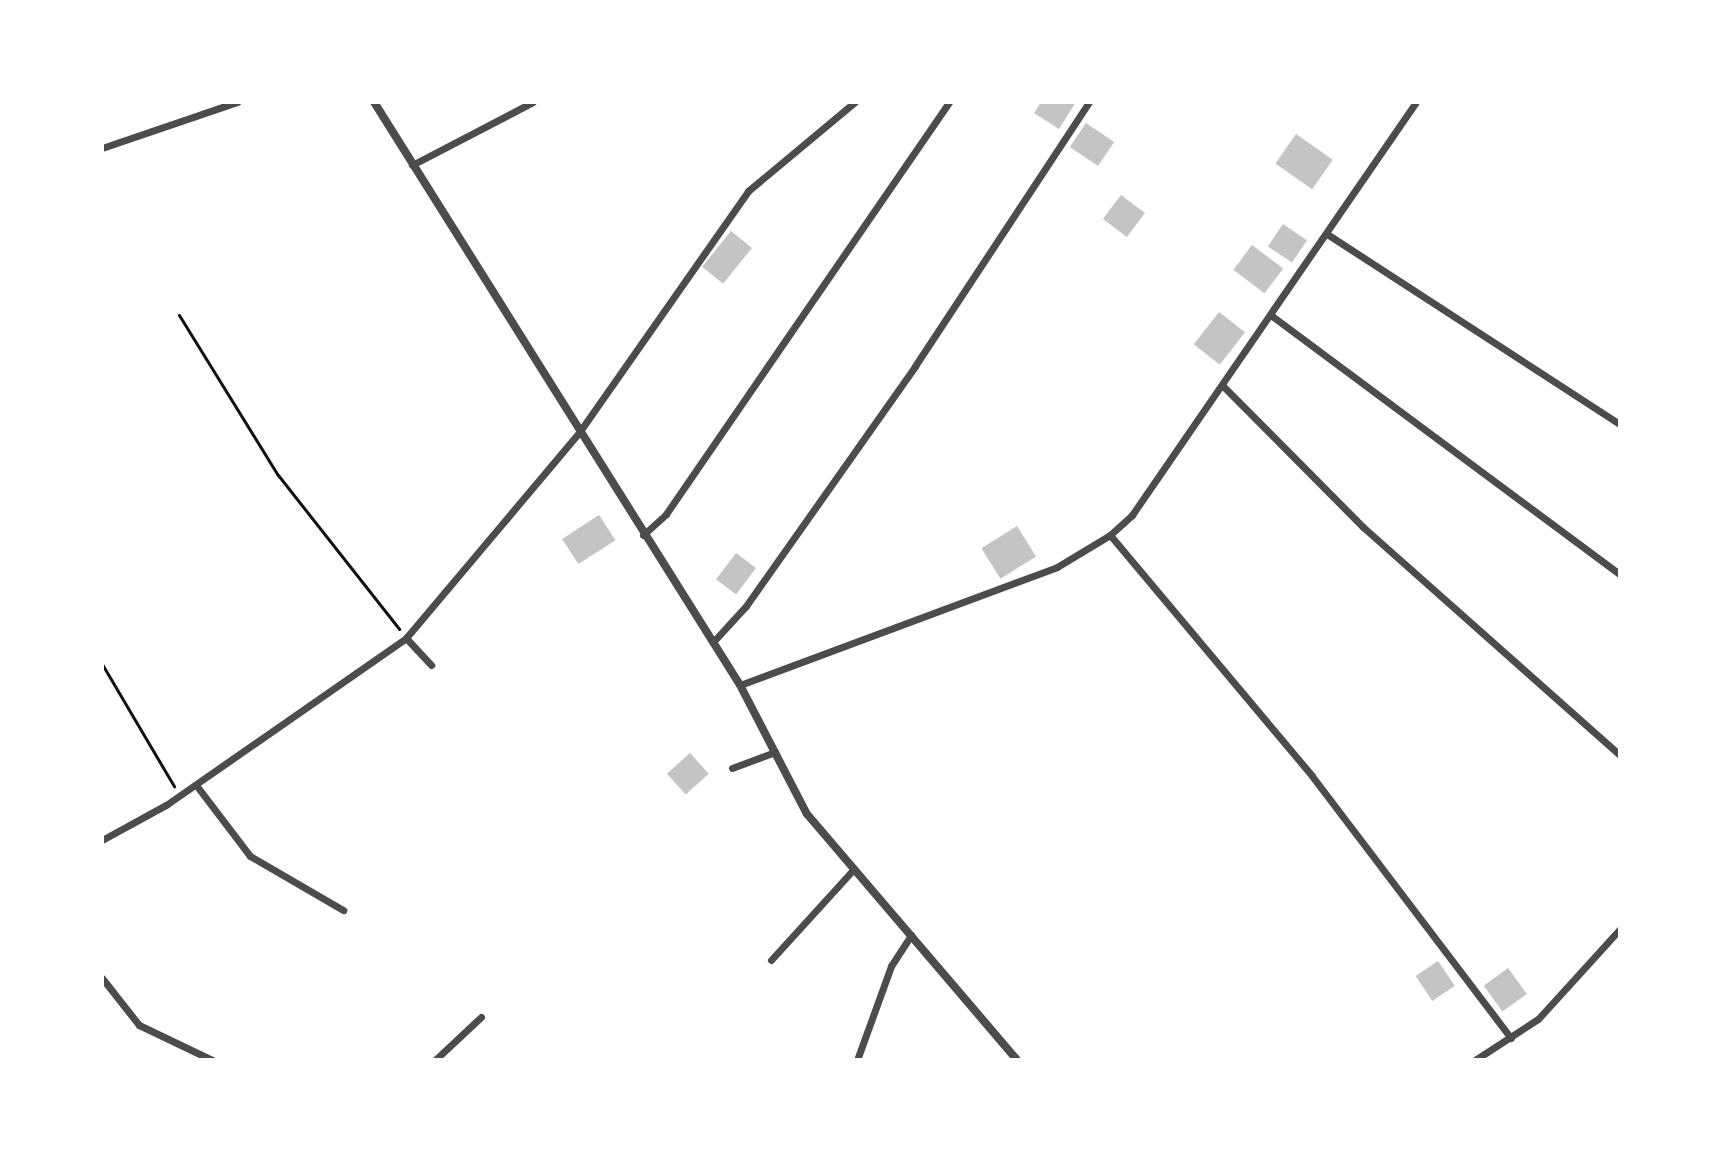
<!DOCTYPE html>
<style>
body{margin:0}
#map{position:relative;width:1722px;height:1162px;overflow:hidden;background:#fff;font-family:Quicksand,sans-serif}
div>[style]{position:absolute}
.building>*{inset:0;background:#c4c4c4;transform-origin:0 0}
.path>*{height:3px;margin:-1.5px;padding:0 1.5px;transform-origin:1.5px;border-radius:1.5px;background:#111}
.minor>*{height:7px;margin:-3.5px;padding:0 3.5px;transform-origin:3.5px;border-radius:3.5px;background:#4c4c4c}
.tertiary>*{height:8px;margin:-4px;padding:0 4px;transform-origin:4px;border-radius:4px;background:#4c4c4c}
span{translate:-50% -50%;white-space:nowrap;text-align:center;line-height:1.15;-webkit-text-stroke:7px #fff;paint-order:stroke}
.frame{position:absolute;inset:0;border:104px solid #fff;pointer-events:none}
</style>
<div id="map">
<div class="building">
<i style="clip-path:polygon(1041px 102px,1076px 102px,1059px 129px,1034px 113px)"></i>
<i style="left:1086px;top:123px;width:34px;height:29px;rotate:34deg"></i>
<i style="left:1296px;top:134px;width:45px;height:36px;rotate:35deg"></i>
<i style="left:1121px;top:195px;width:30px;height:30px;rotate:37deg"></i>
<i style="left:1283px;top:224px;width:29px;height:27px;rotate:34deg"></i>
<i style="left:731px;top:231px;width:27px;height:46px;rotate:39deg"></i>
<i style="left:1252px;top:245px;width:39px;height:31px;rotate:37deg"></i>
<i style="left:1219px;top:312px;width:33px;height:41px;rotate:38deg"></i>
<i style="left:599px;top:515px;width:30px;height:44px;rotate:57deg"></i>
<i style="left:1017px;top:526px;width:36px;height:42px;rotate:58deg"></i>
<i style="left:736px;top:553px;width:25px;height:33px;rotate:37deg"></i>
<i style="left:690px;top:753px;width:28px;height:31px;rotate:48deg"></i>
<i style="left:1438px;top:961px;width:30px;height:27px;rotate:56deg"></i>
<i style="left:1508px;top:968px;width:32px;height:30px;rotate:54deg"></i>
</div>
<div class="path">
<i style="left:179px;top:315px;width:188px;rotate:58.3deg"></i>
<i style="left:278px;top:475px;width:196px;rotate:51.8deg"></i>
<i style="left:102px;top:664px;width:142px;rotate:59.5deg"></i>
</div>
<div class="minor">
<i style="left:102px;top:148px;width:143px;rotate:-18.8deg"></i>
<i style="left:412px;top:165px;width:136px;rotate:-27.5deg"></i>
<i style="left:1327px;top:234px;width:349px;rotate:33deg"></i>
<i style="left:1272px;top:316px;width:433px;rotate:36.6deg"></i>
<i style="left:1223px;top:386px;width:199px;rotate:45.2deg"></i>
<i style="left:1363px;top:527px;width:344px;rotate:41.6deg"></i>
<i style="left:643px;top:535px;width:31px;rotate:-42deg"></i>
<i style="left:666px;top:514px;width:500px;rotate:-55.5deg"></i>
<i style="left:1110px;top:535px;width:314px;rotate:50deg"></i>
<i style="left:1312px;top:776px;width:329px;rotate:52.8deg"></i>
<i style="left:406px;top:638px;width:37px;rotate:47deg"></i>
<i style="left:713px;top:642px;width:49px;rotate:-47.5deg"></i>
<i style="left:746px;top:606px;width:294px;rotate:-54.8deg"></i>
<i style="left:915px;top:366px;width:316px;rotate:-56.6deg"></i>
<i style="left:740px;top:685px;width:338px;rotate:-20.4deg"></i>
<i style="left:1057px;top:567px;width:62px;rotate:-31.1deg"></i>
<i style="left:1110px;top:535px;width:30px;rotate:-42deg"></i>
<i style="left:1132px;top:515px;width:501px;rotate:-55.49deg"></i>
<i style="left:732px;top:768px;width:46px;rotate:-20.4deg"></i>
<i style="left:196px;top:785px;width:89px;rotate:52.7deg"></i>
<i style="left:250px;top:856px;width:108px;rotate:30.1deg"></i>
<i style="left:102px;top:840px;width:73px;rotate:-28.7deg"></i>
<i style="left:166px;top:805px;width:292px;rotate:-34.8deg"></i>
<i style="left:406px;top:638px;width:267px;rotate:-49.9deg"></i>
<i style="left:578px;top:434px;width:297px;rotate:-55deg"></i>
<i style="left:748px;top:191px;width:139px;rotate:-39.8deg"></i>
<i style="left:771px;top:960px;width:119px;rotate:-47.7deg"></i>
<i style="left:102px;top:978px;width:60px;rotate:51.8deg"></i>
<i style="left:139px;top:1025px;width:81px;rotate:25.6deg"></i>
<i style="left:435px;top:1060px;width:63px;rotate:-43.1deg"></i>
<i style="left:857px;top:1060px;width:100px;rotate:-70.1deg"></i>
<i style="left:891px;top:966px;width:37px;rotate:-57deg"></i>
<i style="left:1475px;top:1060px;width:75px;rotate:-33.1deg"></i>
<i style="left:1538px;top:1019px;width:122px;rotate:-47.7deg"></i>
</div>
<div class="tertiary">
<i style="left:374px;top:102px;width:688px;rotate:57.88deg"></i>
<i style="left:740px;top:685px;width:145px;rotate:62.6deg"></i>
<i style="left:807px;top:814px;width:323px;rotate:49.5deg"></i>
</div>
<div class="frame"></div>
</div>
